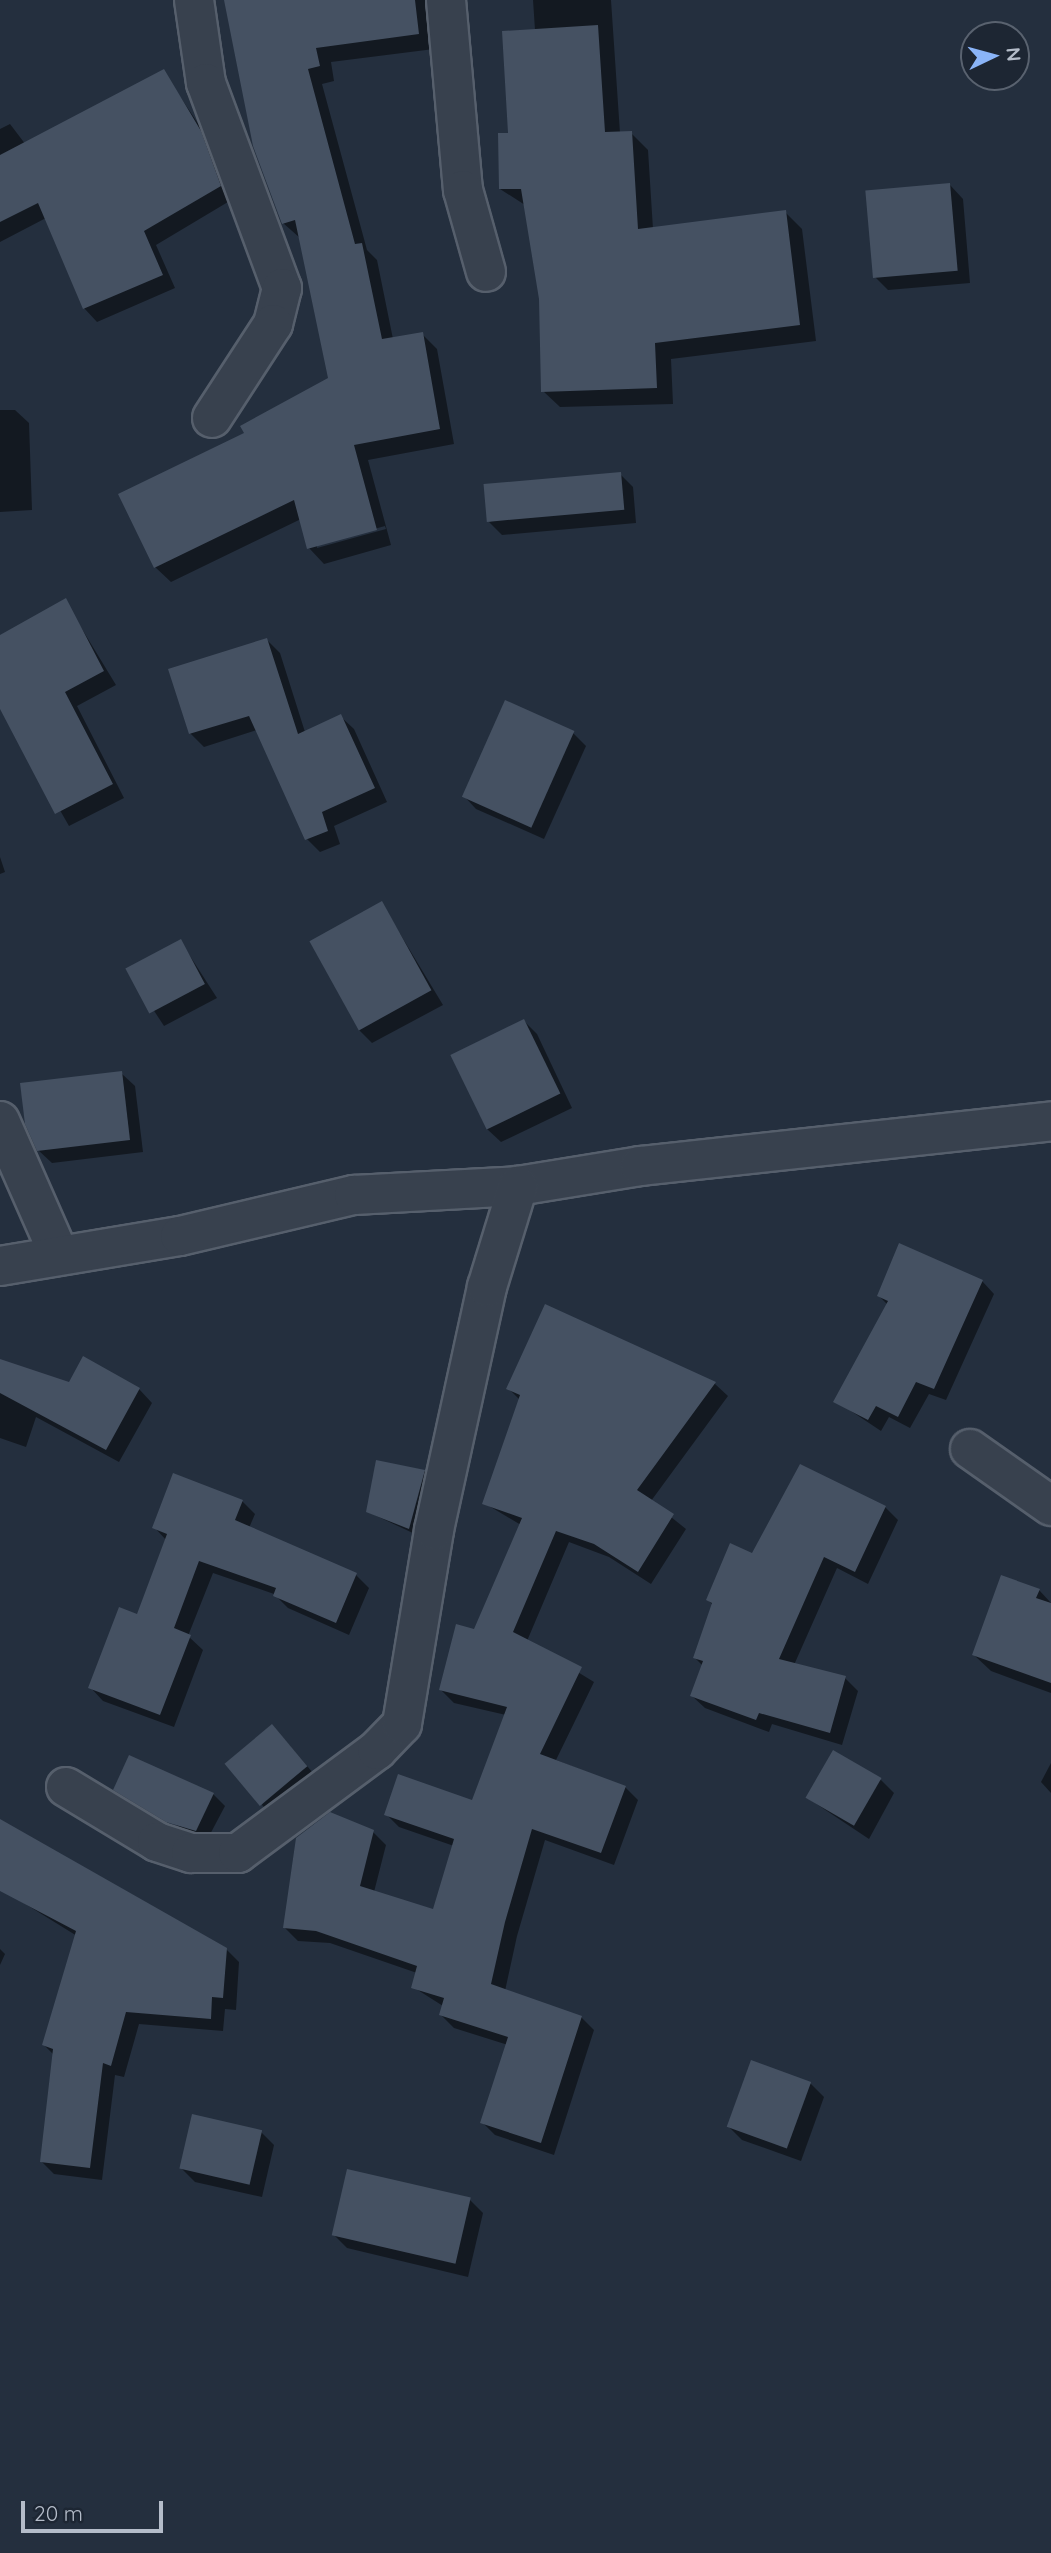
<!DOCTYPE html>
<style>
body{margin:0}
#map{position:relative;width:1051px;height:2553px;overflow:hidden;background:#242f3e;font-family:Quicksand,sans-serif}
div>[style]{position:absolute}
.shadow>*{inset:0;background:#0007}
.building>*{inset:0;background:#455162;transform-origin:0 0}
.roads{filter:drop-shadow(2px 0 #565f6c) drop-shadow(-2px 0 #565f6c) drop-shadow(0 2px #565f6c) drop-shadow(0 -2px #565f6c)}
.minor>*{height:38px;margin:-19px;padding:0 19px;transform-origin:19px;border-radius:19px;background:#38414e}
span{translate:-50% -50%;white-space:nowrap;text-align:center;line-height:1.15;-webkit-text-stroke:7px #1d2633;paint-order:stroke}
.north{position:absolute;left:960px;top:21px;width:70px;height:70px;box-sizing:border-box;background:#1d2633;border:2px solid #59626f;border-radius:50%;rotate:85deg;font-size:19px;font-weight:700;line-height:28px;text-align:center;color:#b4bcc9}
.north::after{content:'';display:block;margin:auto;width:24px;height:32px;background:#8ab4f8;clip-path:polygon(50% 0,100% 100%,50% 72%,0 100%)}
.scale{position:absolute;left:21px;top:2501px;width:142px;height:32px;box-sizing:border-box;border:4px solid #b4bcc9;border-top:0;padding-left:9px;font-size:21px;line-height:24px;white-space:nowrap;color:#b4bcc9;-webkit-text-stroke:5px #1d2633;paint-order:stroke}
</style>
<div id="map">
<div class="shadow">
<i style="clip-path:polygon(evenodd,226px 0,427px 0,434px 49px,331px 62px,334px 81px,322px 84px,367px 250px,377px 260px,393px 339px,422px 334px,437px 349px,454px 444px,368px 460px,391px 545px,324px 564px,309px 548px,301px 519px,171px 582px,155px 567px,247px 433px,330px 379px,300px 238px,283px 223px,226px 0,385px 526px,386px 529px,317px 548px,317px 545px,385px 526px)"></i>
<i style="clip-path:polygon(533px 0,611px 0,620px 133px,631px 133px,648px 150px,653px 229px,785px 212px,802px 229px,816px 341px,671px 359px,673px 404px,560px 407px,543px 391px,540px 299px,525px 205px,500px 189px,535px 30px)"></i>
<i style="clip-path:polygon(163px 71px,213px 146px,233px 199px,156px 245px,175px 288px,97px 322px,84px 308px,46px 218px,0 242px,0 129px,10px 124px,26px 145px)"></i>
<i style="clip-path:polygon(950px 185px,963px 199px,970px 283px,888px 290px,875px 277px)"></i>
<i style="clip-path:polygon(0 410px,15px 410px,29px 423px,32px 510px,0 512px)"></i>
<i style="clip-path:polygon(620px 474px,633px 487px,636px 523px,502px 535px,489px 522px)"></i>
<i style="clip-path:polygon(65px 601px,116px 685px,77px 706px,124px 798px,69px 826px,0 705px,0 637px)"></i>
<i style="clip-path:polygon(267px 640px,280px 653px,305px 732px,340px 716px,354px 729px,387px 802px,334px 826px,340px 844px,320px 852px,307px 839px,257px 730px,204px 747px,190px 733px)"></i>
<i style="clip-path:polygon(573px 733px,586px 746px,544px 839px,476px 809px,463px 795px)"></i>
<i style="clip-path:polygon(0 857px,5px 872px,0 874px)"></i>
<i style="clip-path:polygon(382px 904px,443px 1005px,372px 1043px,359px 1030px)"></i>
<i style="clip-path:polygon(181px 942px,217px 998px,164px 1026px,128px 971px)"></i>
<i style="clip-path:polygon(524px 1021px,537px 1034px,572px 1108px,501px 1142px,487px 1129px)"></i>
<i style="clip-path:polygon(121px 1073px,135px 1086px,143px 1152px,52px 1163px,38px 1150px)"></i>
<i style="clip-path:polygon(982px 1281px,994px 1294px,946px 1400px,929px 1394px,910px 1428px,889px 1417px,881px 1431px,836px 1401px,888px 1305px,879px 1296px)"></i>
<i style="clip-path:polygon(546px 1306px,715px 1384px,728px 1396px,651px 1501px,686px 1529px,651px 1584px,609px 1557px,569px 1542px,527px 1641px,594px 1682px,556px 1760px,625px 1787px,638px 1800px,614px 1865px,545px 1840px,517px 1936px,505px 1991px,581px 2017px,594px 2030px,554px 2155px,495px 2135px,482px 2122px,508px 2045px,454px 2028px,441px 2015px,443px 2006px,413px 1987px,417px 1973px,330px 1943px,298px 1941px,285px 1928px,373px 1832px,386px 1845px,374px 1892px,434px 1911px,454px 1846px,399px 1827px,386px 1814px,473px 1803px,506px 1715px,454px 1703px,441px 1690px,475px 1631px,521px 1525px,484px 1503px,520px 1400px,508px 1388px)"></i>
<i style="clip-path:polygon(0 1361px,70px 1385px,139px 1389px,152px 1403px,119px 1462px,36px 1417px,26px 1447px,0 1438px)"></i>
<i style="clip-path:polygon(801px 1466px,885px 1507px,898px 1520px,868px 1584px,837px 1568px,794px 1665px,845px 1678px,858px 1691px,842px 1745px,772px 1724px,769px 1732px,705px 1708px,692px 1696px,703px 1666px,695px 1658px,713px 1605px,708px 1600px,753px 1555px)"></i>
<i style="clip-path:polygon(424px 1471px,430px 1478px,415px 1534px,368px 1512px)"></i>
<i style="clip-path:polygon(242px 1501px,255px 1514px,249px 1528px,356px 1575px,369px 1588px,349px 1635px,288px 1608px,274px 1594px,213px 1573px,188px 1636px,203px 1650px,174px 1727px,103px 1701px,90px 1687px,138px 1616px,167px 1541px,154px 1527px)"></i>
<i style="clip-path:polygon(1039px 1590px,1051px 1603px,1051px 1693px,991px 1671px,974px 1655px)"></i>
<i style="clip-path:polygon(285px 1740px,319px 1780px,275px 1818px,262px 1805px)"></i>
<i style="clip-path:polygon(1051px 1763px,1051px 1793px,1041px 1782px)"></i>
<i style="clip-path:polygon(881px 1780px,894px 1793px,869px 1839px,809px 1799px)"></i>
<i style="clip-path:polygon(115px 1790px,213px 1794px,225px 1806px,206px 1842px)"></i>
<i style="clip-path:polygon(6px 1892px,226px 1949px,239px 1962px,236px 2010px,225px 2009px,223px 2031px,139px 2024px,124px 2077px,115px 2075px,102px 2180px,54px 2174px,41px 2161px,54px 2055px,44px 2045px,77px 1936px)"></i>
<i style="clip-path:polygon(0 1949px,5px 1954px,0 1965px)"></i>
<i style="clip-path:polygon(752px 2062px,811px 2084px,824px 2097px,801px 2161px,742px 2140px,729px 2127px)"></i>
<i style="clip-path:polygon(261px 2132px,274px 2145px,262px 2197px,195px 2182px,182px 2169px)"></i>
<i style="clip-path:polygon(470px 2200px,483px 2213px,468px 2277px,347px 2248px,334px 2235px)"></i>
</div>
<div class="building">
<i style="clip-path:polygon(224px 0,415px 0,419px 34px,316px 48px,320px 66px,308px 69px,355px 244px,362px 243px,382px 339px,423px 332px,440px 429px,354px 445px,377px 530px,307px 549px,294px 500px,154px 568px,118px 494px,244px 433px,240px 426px,328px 378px,295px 220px,282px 224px,253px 146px)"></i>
<i style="clip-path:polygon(598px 25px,605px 132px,632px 131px,638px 229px,786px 210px,800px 325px,655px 343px,657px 388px,541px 392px,539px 299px,521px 189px,499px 189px,498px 133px,508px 133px,502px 31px)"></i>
<i style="clip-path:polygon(164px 69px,201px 131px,221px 186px,144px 231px,163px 275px,83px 309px,38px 203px,0 222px,0 155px)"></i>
<i style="left:950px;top:183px;width:88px;height:85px;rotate:85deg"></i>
<i style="left:621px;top:472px;width:38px;height:138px;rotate:85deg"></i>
<i style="clip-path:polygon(66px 598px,104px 671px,65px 692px,113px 784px,55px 814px,0 709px,0 635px)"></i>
<i style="clip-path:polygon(267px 638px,298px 734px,341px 714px,375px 788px,322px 812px,328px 831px,305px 840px,249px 716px,189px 734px,168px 669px)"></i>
<i style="left:505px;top:700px;width:76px;height:106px;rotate:24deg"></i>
<i style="left:382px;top:901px;width:102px;height:83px;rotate:61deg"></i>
<i style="left:181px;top:939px;width:51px;height:63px;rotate:62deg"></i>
<i style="left:524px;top:1019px;width:83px;height:82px;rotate:64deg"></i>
<i style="clip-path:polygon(122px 1071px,130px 1140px,37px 1151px,25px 1124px,20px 1083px)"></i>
<i style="clip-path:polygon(899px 1243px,983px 1280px,934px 1389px,916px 1382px,898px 1417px,876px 1406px,868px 1420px,833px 1402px,888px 1301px,877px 1296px)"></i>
<i style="clip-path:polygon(545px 1304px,716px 1382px,637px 1490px,674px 1514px,638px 1572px,594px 1544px,556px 1531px,513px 1632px,582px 1667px,540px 1754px,626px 1786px,601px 1853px,532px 1829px,505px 1922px,491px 1984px,582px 2016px,541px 2143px,480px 2123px,508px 2037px,439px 2015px,444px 1998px,411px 1988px,417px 1966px,316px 1931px,283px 1928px,296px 1838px,330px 1812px,374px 1830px,360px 1886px,433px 1909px,454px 1839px,384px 1815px,398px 1774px,472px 1800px,507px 1707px,439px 1690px,456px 1624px,474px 1629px,522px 1518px,482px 1504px,520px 1395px,506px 1389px)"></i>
<i style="clip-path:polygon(83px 1356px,140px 1388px,106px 1450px,0 1393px,0 1359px,69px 1382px)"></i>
<i style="clip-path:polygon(376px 1460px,425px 1470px,409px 1529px,366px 1512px)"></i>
<i style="clip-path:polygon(800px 1464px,886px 1506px,855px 1572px,824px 1557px,779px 1659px,846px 1676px,830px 1733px,759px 1713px,756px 1720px,690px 1696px,703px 1661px,693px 1658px,712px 1603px,706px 1600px,730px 1543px,752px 1553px)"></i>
<i style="clip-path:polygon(173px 1473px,243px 1500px,235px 1520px,357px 1573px,336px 1623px,273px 1596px,276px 1588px,199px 1561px,174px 1628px,191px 1635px,160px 1715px,88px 1688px,119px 1607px,137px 1614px,167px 1534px,152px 1528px)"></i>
<i style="clip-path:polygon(1001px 1575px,1040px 1589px,1036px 1598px,1051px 1603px,1051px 1683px,972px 1655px)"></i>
<i style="left:272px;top:1724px;width:55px;height:62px;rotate:50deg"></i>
<i style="left:833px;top:1750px;width:56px;height:55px;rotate:30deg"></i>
<i style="clip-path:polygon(129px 1755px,214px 1793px,196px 1831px,166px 1822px,113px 1790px)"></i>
<i style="clip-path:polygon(0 1819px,227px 1948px,223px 1998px,212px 1997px,211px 2019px,126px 2012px,111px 2066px,103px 2063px,90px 2168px,40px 2162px,53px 2049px,42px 2045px,76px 1931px,0 1891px)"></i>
<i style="left:751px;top:2060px;width:64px;height:71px;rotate:20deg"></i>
<i style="left:192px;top:2114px;width:72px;height:56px;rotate:13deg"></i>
<i style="left:347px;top:2169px;width:127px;height:68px;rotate:13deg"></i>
</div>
<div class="roads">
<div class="minor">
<i style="left:194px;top:0;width:84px;rotate:81.8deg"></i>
<i style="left:206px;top:83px;width:219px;rotate:69.7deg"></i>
<i style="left:282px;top:288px;width:37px;rotate:104deg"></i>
<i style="left:273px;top:324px;width:112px;rotate:123deg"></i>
<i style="left:446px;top:0;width:191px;rotate:84.9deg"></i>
<i style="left:463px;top:190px;width:85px;rotate:74.3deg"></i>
<i style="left:0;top:1121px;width:146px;rotate:66.2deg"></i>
<i style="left:0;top:1266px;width:182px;rotate:-9.5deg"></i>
<i style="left:180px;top:1236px;width:179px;rotate:-13.3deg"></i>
<i style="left:354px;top:1195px;width:164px;rotate:-3.1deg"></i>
<i style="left:518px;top:1186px;width:124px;rotate:-9.3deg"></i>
<i style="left:640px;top:1166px;width:413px;rotate:-6.2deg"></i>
<i style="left:970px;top:1449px;width:99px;rotate:35.1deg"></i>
<i style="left:66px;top:1787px;width:106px;rotate:31.1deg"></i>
<i style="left:157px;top:1842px;width:36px;rotate:18deg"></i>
<i style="left:191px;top:1853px;width:47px"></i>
<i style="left:238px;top:1853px;width:173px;rotate:-36.5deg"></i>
<i style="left:377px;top:1750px;width:36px;rotate:-46deg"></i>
<i style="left:402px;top:1724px;width:197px;rotate:-80.6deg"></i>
<i style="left:434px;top:1530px;width:249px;rotate:-77.7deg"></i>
<i style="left:487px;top:1287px;width:106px;rotate:-72.9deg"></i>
</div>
</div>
<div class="north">N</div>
<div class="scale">20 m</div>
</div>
